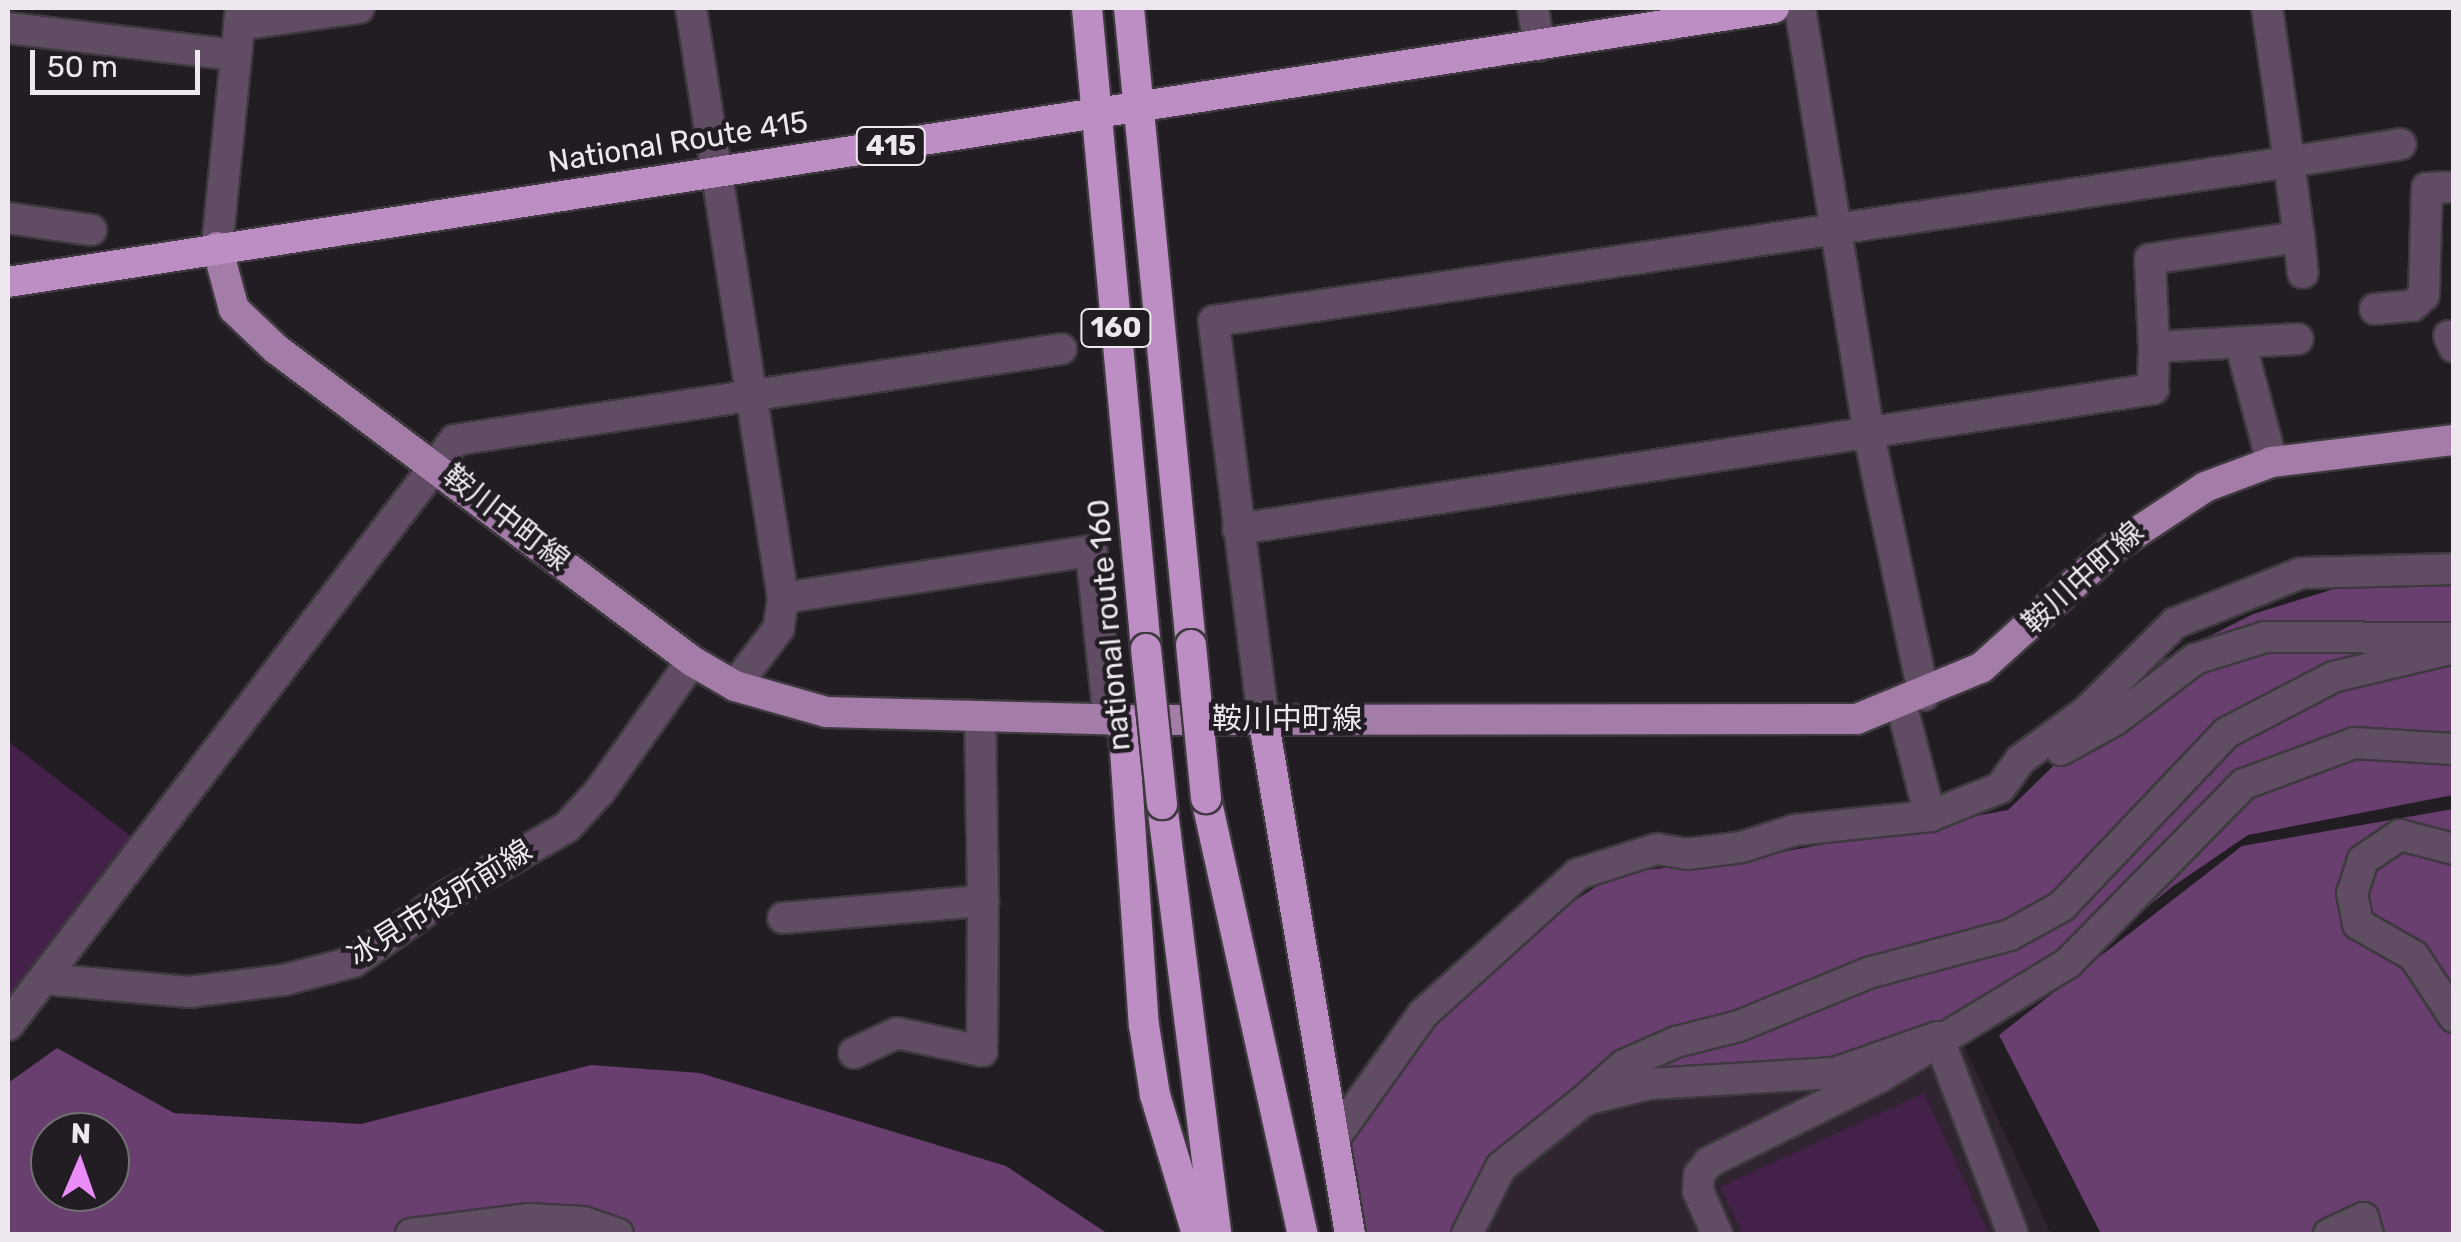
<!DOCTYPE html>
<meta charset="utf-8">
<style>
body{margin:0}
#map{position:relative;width:2461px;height:1242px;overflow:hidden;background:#221c23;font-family:Rubik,"Noto Sans JP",sans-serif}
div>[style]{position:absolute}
.built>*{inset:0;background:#2f2430}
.green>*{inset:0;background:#432148}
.forest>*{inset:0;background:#693f6f}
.roads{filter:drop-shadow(2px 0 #3e393f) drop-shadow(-2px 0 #3e393f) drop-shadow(0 2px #3e393f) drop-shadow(0 -2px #3e393f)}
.minor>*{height:30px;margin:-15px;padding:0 15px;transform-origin:15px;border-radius:15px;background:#604d63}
.major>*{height:30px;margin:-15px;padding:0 15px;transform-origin:15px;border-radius:15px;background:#a37ca8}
.highway>*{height:30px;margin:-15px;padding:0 15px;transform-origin:15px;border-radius:15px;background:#bd8ec4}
.bridges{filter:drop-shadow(2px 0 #3e393f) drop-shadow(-2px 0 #3e393f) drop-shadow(0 2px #3e393f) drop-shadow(0 -2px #3e393f)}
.highway-bridge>*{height:30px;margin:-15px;padding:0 15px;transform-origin:15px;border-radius:15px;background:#bd8ec4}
span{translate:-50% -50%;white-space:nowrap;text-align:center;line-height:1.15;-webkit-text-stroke:9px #221c23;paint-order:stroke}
.shield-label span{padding:2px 8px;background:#221c23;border:2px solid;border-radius:8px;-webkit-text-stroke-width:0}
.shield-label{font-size:28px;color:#ece8ed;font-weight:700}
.street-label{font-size:30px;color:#ece8ed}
.frame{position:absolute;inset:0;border:10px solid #ece8ed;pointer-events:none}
.north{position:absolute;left:30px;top:1112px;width:100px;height:100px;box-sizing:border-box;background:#221c23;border:2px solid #736e74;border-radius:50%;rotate:2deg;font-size:28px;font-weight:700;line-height:40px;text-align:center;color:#ece8ed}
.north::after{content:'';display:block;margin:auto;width:35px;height:45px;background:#ec8cfa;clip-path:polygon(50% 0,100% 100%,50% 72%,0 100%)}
.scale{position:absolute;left:30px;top:50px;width:170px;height:45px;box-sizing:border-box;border:5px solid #ece8ed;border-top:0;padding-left:12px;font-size:30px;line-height:35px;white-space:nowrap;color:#ece8ed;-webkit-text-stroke:8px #221c23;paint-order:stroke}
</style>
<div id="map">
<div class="built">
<i style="clip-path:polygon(1954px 1024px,2051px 1234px,1458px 1234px,1490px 1163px,1598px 1087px,1762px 1089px)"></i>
</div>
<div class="green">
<i style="clip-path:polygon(8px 741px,137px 841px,8px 1000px)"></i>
<i style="clip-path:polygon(1924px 1093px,1989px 1234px,1743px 1234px,1720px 1187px)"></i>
</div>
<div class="forest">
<i style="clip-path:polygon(2453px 582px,2453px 795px,2248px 835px,2172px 887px,2022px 1009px,1925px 1024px,1780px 1073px,1692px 1077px,1530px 1129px,1480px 1173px,1450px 1234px,1359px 1234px,1348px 1143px,1430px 1021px,1535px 927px,1615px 874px,1761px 856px,2008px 810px,2161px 661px,2253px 614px,2334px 589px)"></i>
<i style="clip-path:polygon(2453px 809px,2453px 1234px,2101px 1234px,1999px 1035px,2242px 846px)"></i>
<i style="clip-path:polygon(evenodd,57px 1048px,174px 1113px,361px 1124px,591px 1065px,700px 1073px,1006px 1166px,1108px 1234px,8px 1234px,8px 1083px,57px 1048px,50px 1132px,110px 1132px,110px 1192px,50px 1192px,50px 1132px)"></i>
</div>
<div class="roads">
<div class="minor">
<i style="left:691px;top:8px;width:597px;rotate:81.14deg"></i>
<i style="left:783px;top:598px;width:30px;rotate:98deg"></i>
<i style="left:779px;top:628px;width:73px;rotate:127.2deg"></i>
<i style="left:1533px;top:8px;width:38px;rotate:81deg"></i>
<i style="left:1800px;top:8px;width:433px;rotate:80.8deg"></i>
<i style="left:1869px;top:435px;width:266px;rotate:78.1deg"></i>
<i style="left:239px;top:25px;width:121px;rotate:-8.1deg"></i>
<i style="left:8px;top:28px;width:229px;rotate:6.8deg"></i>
<i style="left:8px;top:218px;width:84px;rotate:8.2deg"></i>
<i style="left:2299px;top:237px;width:76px;rotate:-97.6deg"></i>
<i style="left:2289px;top:162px;width:113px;rotate:-9.1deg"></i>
<i style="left:217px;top:247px;width:240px;rotate:-84.3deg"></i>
<i style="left:2375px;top:309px;width:37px;rotate:-5deg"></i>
<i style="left:2412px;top:306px;width:16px;rotate:-43deg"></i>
<i style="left:2424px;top:295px;width:107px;rotate:-88.4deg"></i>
<i style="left:2427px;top:188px;width:27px;rotate:-2deg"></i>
<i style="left:2449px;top:336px;width:12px;rotate:66deg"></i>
<i style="left:2240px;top:342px;width:124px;rotate:75.1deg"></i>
<i style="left:2154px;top:347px;width:88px;rotate:-92.6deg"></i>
<i style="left:2150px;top:259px;width:151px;rotate:-8.4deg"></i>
<i style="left:2299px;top:237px;width:36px;rotate:84deg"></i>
<i style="left:1238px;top:529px;width:926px;rotate:-8.7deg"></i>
<i style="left:2153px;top:389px;width:42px;rotate:-88.6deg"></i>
<i style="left:2154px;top:347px;width:144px;rotate:-3.2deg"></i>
<i style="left:783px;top:598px;width:312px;rotate:-8.7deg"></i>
<i style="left:1091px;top:551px;width:170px;rotate:83.9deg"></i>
<i style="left:1901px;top:703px;width:117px;rotate:75.6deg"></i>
<i style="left:1930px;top:816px;width:75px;rotate:-21.8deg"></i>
<i style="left:2000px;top:788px;width:34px;rotate:-54deg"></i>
<i style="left:2020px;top:760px;width:83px;rotate:-36.2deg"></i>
<i style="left:2087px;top:711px;width:124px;rotate:-45deg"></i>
<i style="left:2175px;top:623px;width:136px;rotate:-21.6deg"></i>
<i style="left:2301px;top:573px;width:153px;rotate:-1.5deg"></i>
<i style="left:1263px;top:717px;width:399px;rotate:-97.1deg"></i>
<i style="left:1214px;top:321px;width:1087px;rotate:-8.41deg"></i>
<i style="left:2289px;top:162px;width:156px;rotate:-98.1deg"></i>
<i style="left:2061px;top:750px;width:62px;rotate:-29.1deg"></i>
<i style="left:2115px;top:720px;width:101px;rotate:-37.3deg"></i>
<i style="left:2195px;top:659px;width:73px;rotate:-17.4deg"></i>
<i style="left:2265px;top:637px;width:189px;rotate:0.3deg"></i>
<i style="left:2454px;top:849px;width:56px;rotate:-165.5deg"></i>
<i style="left:2400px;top:835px;width:45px;rotate:146deg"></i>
<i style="left:2363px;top:860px;width:35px;rotate:108deg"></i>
<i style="left:2352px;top:893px;width:32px;rotate:79deg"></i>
<i style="left:2358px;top:924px;width:64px;rotate:29.7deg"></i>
<i style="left:2414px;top:956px;width:73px;rotate:56.7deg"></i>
<i style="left:783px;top:918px;width:201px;rotate:-4.9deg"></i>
<i style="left:983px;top:901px;width:184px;rotate:-90.9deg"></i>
<i style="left:44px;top:979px;width:146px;rotate:5.1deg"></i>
<i style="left:189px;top:992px;width:96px;rotate:-7.2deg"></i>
<i style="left:284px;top:980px;width:71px;rotate:-14.6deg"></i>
<i style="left:353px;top:962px;width:115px;rotate:-35.1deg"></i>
<i style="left:447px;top:896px;width:138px;rotate:-29.9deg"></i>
<i style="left:567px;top:827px;width:49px;rotate:-47.5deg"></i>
<i style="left:600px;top:791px;width:159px;rotate:-54.7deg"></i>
<i style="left:8px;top:1025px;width:736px;rotate:-52.62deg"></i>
<i style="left:455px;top:440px;width:613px;rotate:-8.54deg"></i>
<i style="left:854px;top:1053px;width:47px;rotate:-24.9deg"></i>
<i style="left:897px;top:1033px;width:87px;rotate:12deg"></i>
<i style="left:982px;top:1051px;width:150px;rotate:-89.6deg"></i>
<i style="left:1585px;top:1100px;width:52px;rotate:-41.9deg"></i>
<i style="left:1624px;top:1065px;width:57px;rotate:-23.9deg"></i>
<i style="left:1676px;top:1042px;width:65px;rotate:-14.3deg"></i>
<i style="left:1739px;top:1026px;width:139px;rotate:-22.3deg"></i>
<i style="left:1868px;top:973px;width:147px;rotate:-15deg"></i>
<i style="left:2010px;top:935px;width:60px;rotate:-29.1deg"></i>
<i style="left:2062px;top:906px;width:238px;rotate:-46.5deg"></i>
<i style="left:2226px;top:733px;width:121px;rotate:-27.6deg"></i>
<i style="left:2333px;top:677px;width:124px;rotate:-13.5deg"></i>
<i style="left:1336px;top:1136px;width:150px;rotate:-54.5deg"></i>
<i style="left:1423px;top:1014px;width:209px;rotate:-42.1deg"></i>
<i style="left:1578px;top:874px;width:83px;rotate:-17.6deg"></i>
<i style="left:1657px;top:849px;width:30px;rotate:9deg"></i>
<i style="left:1687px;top:854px;width:55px;rotate:-7.3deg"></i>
<i style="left:1742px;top:847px;width:56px;rotate:-17.8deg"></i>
<i style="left:1795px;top:830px;width:136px;rotate:-5.9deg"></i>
<i style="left:411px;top:1234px;width:118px;rotate:-7.3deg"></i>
<i style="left:528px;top:1219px;width:55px;rotate:3.1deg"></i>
<i style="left:583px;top:1222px;width:37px;rotate:19deg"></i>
<i style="left:1467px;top:1234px;width:75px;rotate:-63.1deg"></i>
<i style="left:1501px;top:1167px;width:107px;rotate:-38.6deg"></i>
<i style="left:1585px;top:1100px;width:67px;rotate:-13.8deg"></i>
<i style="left:1650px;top:1084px;width:185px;rotate:-3.4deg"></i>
<i style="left:1835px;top:1073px;width:109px;rotate:-19.3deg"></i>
<i style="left:1938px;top:1037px;width:211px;rotate:69.2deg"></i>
<i style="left:1717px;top:1234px;width:47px;rotate:-113.8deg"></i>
<i style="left:1698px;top:1191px;width:16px;rotate:-86deg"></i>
<i style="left:1699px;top:1175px;width:16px;rotate:-52deg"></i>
<i style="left:1709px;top:1162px;width:191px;rotate:-26.4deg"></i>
<i style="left:1880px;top:1077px;width:220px;rotate:-31.2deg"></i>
<i style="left:2068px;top:963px;width:251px;rotate:-45.5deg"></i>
<i style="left:2244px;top:784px;width:117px;rotate:-20.4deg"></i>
<i style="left:2354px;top:743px;width:100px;rotate:3.4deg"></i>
<i style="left:2329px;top:1234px;width:38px;rotate:-25deg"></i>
<i style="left:2363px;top:1218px;width:17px;rotate:73deg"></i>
</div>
<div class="major">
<i style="left:217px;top:247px;width:64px;rotate:74.7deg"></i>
<i style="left:234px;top:309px;width:58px;rotate:43.6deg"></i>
<i style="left:276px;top:349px;width:520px;rotate:36.87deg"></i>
<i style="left:692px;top:661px;width:50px;rotate:30.2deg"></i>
<i style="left:735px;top:686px;width:95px;rotate:15.9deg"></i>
<i style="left:826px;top:712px;width:297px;rotate:1.5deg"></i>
<i style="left:1123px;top:720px;width:734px;rotate:-0.08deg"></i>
<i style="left:1857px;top:719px;width:134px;rotate:-22.4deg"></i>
<i style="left:1981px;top:668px;width:182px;rotate:-42.1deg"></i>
<i style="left:2116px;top:546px;width:107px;rotate:-33.5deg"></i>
<i style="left:2205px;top:487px;width:72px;rotate:-20.5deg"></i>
<i style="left:2272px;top:462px;width:183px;rotate:-6.9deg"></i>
</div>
<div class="highway">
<i style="left:1087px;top:8px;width:644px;rotate:84.74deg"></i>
<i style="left:1129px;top:8px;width:640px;rotate:84.44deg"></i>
<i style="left:8px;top:282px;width:1787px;rotate:-8.82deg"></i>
<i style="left:1263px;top:717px;width:524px;rotate:80.45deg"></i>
<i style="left:1123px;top:720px;width:306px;rotate:86.1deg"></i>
<i style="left:1144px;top:1025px;width:71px;rotate:81.1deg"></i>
<i style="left:1155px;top:1095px;width:145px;rotate:73.2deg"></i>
<i style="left:1206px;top:798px;width:447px;rotate:77.5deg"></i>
<i style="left:1162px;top:804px;width:433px;rotate:82.8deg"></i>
</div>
</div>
<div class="bridges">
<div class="highway-bridge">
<i style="left:1191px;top:645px;width:154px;rotate:84.4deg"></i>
<i style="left:1146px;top:649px;width:156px;rotate:84.1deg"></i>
</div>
</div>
<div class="shield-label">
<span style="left:891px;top:146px">415</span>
<span style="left:1116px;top:328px">160</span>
</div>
<div class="street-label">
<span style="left:678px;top:142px;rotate:-9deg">National Route 415</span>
<span style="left:506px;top:518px;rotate:38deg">鞍川中町線</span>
<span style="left:2083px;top:578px;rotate:-42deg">鞍川中町線</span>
<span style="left:1109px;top:625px;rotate:-95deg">national route 160</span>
<span style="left:1287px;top:719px">鞍川中町線</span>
<span style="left:440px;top:903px;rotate:-32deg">冰見市役所前線</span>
</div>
<div class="frame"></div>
<div class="north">N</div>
<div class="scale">50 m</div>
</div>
